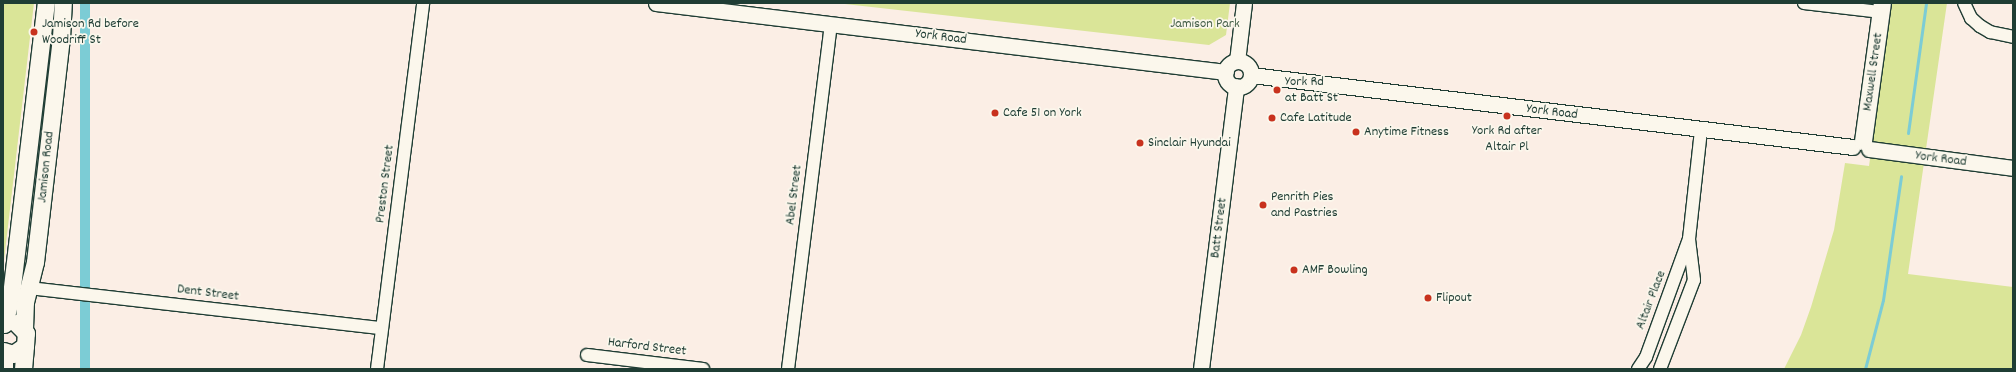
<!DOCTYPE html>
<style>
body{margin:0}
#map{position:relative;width:2016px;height:372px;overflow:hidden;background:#fbeee5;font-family:Dekko,sans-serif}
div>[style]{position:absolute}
.green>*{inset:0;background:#dae598}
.water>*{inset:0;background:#7cccd5;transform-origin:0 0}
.stream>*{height:3px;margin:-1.5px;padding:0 1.5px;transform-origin:1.5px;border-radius:1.5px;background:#7cccd5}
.roads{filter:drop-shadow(1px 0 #1f3d34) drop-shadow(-1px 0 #1f3d34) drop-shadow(0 1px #1f3d34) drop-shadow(0 -1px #1f3d34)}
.minor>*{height:12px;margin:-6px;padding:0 6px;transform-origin:6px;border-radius:6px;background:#fbf7ec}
.tertiary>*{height:15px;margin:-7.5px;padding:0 7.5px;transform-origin:7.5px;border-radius:7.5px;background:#fbf7ec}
.tertiary>.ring{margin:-7.5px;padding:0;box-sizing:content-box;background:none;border:15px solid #fbf7ec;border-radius:50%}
.secondary>*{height:17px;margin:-8.5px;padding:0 8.5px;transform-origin:8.5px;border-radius:8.5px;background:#fbf7ec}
.dots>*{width:11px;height:11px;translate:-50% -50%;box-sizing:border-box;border:2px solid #fbf7ec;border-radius:50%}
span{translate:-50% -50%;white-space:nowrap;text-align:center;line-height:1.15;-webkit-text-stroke:3.5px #fbf7ec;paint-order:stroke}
.poi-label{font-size:14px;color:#1f3d34}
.left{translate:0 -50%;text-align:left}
.park-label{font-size:14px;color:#445f48}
.street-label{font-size:14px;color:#1f3d34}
.frame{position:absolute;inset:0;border:4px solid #1f3d34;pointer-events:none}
</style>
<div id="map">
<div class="green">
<i style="clip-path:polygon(3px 3px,34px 3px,3px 269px)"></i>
<i style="clip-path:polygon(836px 3px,1230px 3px,1226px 35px,1209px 45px)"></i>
<i style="clip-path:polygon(1892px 3px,1947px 3px,1908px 274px,2013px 287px,2013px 369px,1784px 369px,1801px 335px,1811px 307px,1834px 230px,1845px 163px,1869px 166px)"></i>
</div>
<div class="water">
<i style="left:80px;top:3px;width:10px;height:368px"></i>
</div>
<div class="stream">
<i style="left:1908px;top:133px;width:131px;rotate:-82.1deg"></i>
<i style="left:1865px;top:369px;width:71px;rotate:-75.4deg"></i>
<i style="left:1883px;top:300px;width:125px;rotate:-81.7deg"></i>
</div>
<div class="roads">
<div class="minor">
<i style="left:1804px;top:3px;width:78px;rotate:6.7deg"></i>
<i style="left:1964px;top:3px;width:17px;rotate:65deg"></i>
<i style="left:1971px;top:18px;width:12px;rotate:42deg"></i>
<i style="left:1980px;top:26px;width:12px;rotate:31deg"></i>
<i style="left:1990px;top:32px;width:24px;rotate:12deg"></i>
<i style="left:29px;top:288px;width:355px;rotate:6.5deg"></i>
<i style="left:587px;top:355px;width:117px;rotate:6.9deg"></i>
<i style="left:377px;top:369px;width:369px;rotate:-82.8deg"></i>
<i style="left:788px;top:369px;width:347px;rotate:-82.9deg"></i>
<i style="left:1638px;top:369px;width:14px;rotate:-56deg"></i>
<i style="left:1646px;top:357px;width:126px;rotate:-70deg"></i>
<i style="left:1689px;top:239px;width:110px;rotate:-83.7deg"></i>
<i style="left:1660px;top:369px;width:95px;rotate:-69.1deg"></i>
<i style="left:1694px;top:280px;width:41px;rotate:-97deg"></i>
</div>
<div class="tertiary">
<i style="left:656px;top:3px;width:574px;rotate:6.9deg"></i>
<i style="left:1237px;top:61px;width:58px;rotate:-83.1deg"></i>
<i class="ring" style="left:1225px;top:61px;width:11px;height:11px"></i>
<i style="left:1251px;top:75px;width:606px;rotate:6.82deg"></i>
<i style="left:1869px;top:149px;width:145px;rotate:7.5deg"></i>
<i style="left:1201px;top:369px;width:285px;rotate:-82.9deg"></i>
</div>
<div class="secondary">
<i style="left:1863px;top:141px;width:139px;rotate:-82.2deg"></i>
<i style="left:4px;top:324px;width:30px;rotate:-76deg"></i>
<i style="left:11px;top:295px;width:294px;rotate:-83.2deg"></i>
<i style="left:24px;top:329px;width:27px;rotate:-88deg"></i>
<i style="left:25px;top:302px;width:41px;rotate:-76deg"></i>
<i style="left:35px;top:262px;width:226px;rotate:-83.4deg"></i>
<i style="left:61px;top:38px;width:35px;rotate:-87deg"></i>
<i style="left:3px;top:351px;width:10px;rotate:17deg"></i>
<i style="left:13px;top:354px;width:14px;rotate:-34deg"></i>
<i style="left:25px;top:346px;width:13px;rotate:-86deg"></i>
<i style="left:26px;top:333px;width:14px;rotate:-135deg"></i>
<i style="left:4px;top:369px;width:17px;rotate:-90deg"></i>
<i style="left:23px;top:369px;width:23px;rotate:-85deg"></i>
</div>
</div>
<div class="dots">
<i style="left:34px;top:32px;background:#c8321e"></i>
<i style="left:1277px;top:90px;background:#c8321e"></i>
<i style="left:995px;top:113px;background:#c8321e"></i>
<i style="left:1507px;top:116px;background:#c8321e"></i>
<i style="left:1272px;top:118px;background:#c8321e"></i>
<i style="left:1356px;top:132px;background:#c8321e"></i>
<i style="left:1140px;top:143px;background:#c8321e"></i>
<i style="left:1263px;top:205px;background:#c8321e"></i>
<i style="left:1294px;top:270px;background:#c8321e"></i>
<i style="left:1428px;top:298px;background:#c8321e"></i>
</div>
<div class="poi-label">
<span class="left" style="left:42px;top:32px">Jamison Rd before<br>Woodriff St</span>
<span class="left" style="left:1285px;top:90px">York Rd<br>at Batt St</span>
<span class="left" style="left:1003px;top:113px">Cafe 51 on York</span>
<span class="left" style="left:1280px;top:118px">Cafe Latitude</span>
<span style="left:1507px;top:139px">York Rd after<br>Altair Pl</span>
<span class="left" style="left:1364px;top:132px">Anytime Fitness</span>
<span class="left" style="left:1148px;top:143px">Sinclair Hyundai</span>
<span class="left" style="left:1271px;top:205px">Penrith Pies<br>and Pastries</span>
<span class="left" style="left:1302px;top:270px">AMF Bowling</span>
<span class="left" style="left:1436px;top:298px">Flipout</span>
</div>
<div class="park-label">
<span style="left:1205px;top:24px">Jamison Park</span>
</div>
<div class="street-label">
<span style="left:941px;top:37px;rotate:7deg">York Road</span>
<span style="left:1873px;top:72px;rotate:-82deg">Maxwell Street</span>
<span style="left:1552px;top:112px;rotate:7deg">York Road</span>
<span style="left:1941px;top:159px;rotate:7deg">York Road</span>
<span style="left:46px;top:167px;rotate:-84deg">Jamison Road</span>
<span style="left:385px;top:184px;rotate:-83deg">Preston Street</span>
<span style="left:794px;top:195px;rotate:-83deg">Abel Street</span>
<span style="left:1219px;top:228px;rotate:-83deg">Batt Street</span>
<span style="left:208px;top:293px;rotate:7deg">Dent Street</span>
<span style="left:1651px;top:300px;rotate:-69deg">Altair Place</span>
<span style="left:647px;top:347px;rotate:7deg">Harford Street</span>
</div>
<div class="frame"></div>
</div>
